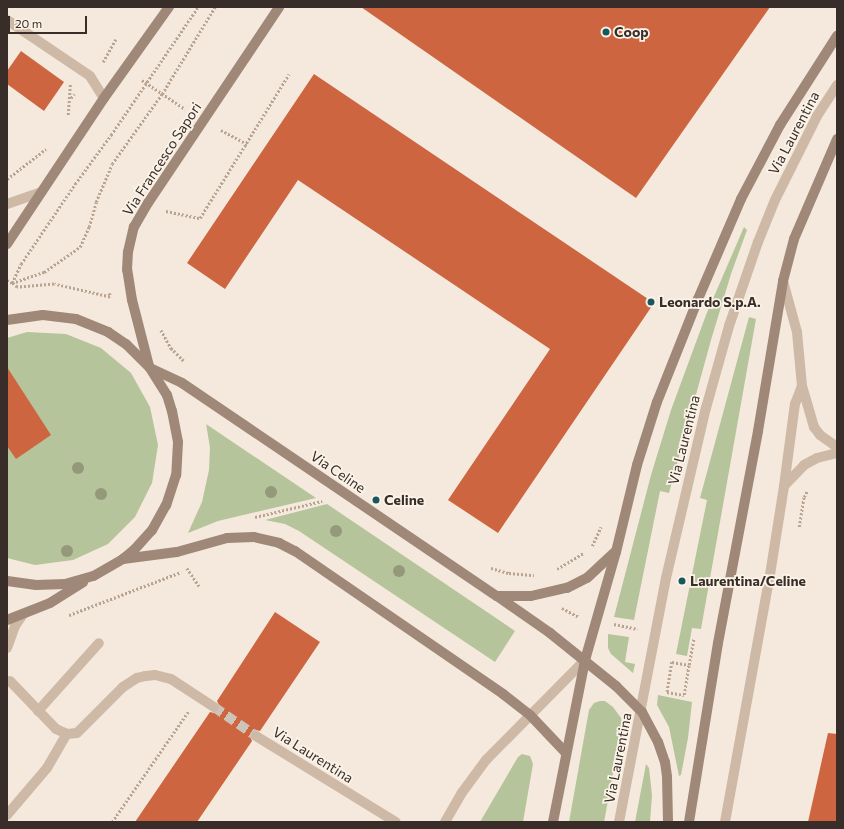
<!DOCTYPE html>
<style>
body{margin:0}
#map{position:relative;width:844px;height:829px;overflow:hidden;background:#f4e9dc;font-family:Commissioner,sans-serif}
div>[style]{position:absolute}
.green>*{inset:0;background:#b5c49a}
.building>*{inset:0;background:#cd6640}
.street-tunnel>*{height:10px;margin-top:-5px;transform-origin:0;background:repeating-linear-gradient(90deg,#cec3b8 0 10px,transparent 0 15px)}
.path>*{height:2.5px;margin-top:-1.25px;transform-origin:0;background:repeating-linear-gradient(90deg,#b9a391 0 2px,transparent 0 4px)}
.lane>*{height:10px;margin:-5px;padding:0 5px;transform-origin:5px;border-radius:5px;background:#cdb9a6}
.street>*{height:10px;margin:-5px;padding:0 5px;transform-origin:5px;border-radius:5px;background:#cdb9a6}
.secondary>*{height:10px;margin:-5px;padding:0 5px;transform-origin:5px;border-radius:5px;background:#a08878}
.trees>*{width:12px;height:12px;margin:-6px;border-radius:50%;background:#94997a}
.dots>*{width:11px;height:11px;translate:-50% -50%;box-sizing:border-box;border:2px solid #fbf3e8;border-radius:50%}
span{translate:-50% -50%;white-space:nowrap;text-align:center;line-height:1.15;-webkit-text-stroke:3.5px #fbf3e8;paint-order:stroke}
.poi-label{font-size:14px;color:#382d28;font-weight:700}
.left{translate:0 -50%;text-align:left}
.street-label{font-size:14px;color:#382d28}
.frame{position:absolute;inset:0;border:8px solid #382d28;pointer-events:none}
.scale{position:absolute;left:8px;top:16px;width:79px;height:18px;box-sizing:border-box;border:2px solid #382d28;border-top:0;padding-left:5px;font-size:12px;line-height:14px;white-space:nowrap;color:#382d28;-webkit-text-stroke:3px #fbf3e8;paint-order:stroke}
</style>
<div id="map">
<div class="green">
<i style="clip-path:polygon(744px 227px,747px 230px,731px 274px,711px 340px,669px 493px,660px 491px,634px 620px,614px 617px,651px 475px,671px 410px,706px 315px)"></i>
<i style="clip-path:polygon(749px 317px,756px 319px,701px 629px,692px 628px,687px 656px,676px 654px,707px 500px,700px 498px)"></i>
<i style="clip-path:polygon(27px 332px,66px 334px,101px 348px,131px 373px,150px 407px,158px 445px,152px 483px,135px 517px,108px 544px,73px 560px,35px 565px,7px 558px,7px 338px)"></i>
<i style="clip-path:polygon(206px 423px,206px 424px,316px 498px,218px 521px,188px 533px,202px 502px,209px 470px,210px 448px)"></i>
<i style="clip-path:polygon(327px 504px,515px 631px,495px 662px,299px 531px,285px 524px,265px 520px)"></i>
<i style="clip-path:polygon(608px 634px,629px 637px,625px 662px,635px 664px,633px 673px,611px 654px,608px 648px)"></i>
<i style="clip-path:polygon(658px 695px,692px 702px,688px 738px,681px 775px,679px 776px,669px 727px,657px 705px)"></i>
<i style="clip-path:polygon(600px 701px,605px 701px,613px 707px,621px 718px,622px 725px,604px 822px,569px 822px,589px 710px,594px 703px)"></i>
<i style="clip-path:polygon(522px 754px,530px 756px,533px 764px,523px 822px,480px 822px,518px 757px)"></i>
<i style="clip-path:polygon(646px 764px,649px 768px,652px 795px,650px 822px,635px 822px)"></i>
</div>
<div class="building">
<i style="clip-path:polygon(361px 7px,770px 7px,636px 198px)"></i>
<i style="clip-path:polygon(21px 51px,64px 82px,44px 111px,7px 84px,7px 71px)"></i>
<i style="clip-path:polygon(314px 74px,654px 303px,498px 533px,448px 500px,550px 349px,298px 180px,225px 289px,187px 263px)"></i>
<i style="clip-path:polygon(7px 367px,51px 435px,16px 459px,7px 446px)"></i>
<i style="clip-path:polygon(275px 612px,320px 642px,260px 731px,256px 730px,251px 732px,250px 736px,252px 741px,197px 822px,135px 822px,210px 712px,214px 713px,219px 711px,220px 707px,217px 701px)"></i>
<i style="clip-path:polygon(828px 733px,837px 734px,837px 822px,808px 822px)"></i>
</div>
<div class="street-tunnel">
<i style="left:214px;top:707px;width:51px;rotate:34.6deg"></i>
</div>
<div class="path">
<i style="left:103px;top:62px;width:26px;rotate:-61deg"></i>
<i style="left:142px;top:80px;width:52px;rotate:34deg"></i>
<i style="left:71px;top:98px;width:5px;rotate:-53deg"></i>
<i style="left:68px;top:115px;width:31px;rotate:-86deg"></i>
<i style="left:221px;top:130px;width:30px;rotate:28deg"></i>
<i style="left:7px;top:179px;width:49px;rotate:-37.6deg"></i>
<i style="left:166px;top:211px;width:35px;rotate:12deg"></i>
<i style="left:200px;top:218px;width:169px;rotate:-58.3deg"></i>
<i style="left:7px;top:280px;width:6px;rotate:31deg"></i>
<i style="left:12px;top:283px;width:34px;rotate:-19deg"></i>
<i style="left:44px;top:272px;width:44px;rotate:-34.8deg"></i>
<i style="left:80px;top:247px;width:22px;rotate:-66deg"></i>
<i style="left:89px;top:227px;width:26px;rotate:-74deg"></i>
<i style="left:96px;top:202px;width:41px;rotate:-67.2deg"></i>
<i style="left:112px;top:164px;width:86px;rotate:-54.5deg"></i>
<i style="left:162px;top:94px;width:102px;rotate:-58.7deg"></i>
<i style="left:110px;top:293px;width:4px;rotate:90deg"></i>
<i style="left:110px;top:297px;width:57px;rotate:-166.9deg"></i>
<i style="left:54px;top:284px;width:37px;rotate:175deg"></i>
<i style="left:17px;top:287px;width:6px;rotate:-141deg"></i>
<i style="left:12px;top:283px;width:21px;rotate:-65deg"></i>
<i style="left:21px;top:264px;width:97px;rotate:-56deg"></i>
<i style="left:75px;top:184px;width:61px;rotate:-53.7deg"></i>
<i style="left:111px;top:135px;width:155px;rotate:-55.8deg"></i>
<i style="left:161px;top:330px;width:21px;rotate:61deg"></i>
<i style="left:171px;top:348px;width:18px;rotate:45deg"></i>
<i style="left:255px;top:517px;width:69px;rotate:-13.4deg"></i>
<i style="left:799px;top:527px;width:30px;rotate:-81deg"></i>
<i style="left:804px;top:497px;width:7px;rotate:-63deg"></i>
<i style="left:592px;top:546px;width:21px;rotate:-65deg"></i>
<i style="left:187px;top:568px;width:22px;rotate:56deg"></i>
<i style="left:491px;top:568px;width:19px;rotate:16deg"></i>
<i style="left:509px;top:573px;width:25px;rotate:5deg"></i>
<i style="left:557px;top:569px;width:31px;rotate:-31deg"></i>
<i style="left:562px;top:608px;width:19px;rotate:28deg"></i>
<i style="left:69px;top:615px;width:120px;rotate:-21deg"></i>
<i style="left:614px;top:624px;width:24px;rotate:12deg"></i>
<i style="left:672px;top:662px;width:30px;rotate:99deg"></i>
<i style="left:667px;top:692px;width:17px;rotate:10deg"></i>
<i style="left:684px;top:695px;width:30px;rotate:-81deg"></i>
<i style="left:672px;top:662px;width:17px;rotate:10deg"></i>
<i style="left:689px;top:665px;width:27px;rotate:-80deg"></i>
<i style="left:112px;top:822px;width:134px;rotate:-55.4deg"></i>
</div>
<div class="lane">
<i style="left:38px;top:711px;width:91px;rotate:-48.1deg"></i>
<i style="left:7px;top:815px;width:62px;rotate:-49.6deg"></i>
<i style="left:47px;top:768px;width:39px;rotate:-60deg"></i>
<i style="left:619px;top:822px;width:248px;rotate:-79.1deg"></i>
<i style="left:666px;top:578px;width:175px;rotate:-76.8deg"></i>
<i style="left:706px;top:408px;width:85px;rotate:-74.3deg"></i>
<i style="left:729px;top:326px;width:89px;rotate:-71deg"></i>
<i style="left:758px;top:242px;width:45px;rotate:-68deg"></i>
<i style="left:775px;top:200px;width:94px;rotate:-63.4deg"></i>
<i style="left:817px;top:116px;width:37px;rotate:-57deg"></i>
</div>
<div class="street">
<i style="left:7px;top:20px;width:100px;rotate:34deg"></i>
<i style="left:90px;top:76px;width:26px;rotate:58deg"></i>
<i style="left:7px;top:204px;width:36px;rotate:-19deg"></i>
<i style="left:802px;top:386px;width:43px;rotate:73.7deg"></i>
<i style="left:814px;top:427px;width:10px;rotate:53deg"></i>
<i style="left:820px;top:435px;width:21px;rotate:35deg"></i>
<i style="left:784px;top:486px;width:29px;rotate:-46deg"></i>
<i style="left:804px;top:465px;width:15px;rotate:-28deg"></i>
<i style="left:817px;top:458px;width:21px;rotate:-14deg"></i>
<i style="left:7px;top:648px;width:23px;rotate:-70deg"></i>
<i style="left:15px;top:626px;width:14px;rotate:-56deg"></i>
<i style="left:10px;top:681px;width:66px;rotate:46.2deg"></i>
<i style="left:56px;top:729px;width:12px;rotate:24deg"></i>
<i style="left:67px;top:734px;width:10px;rotate:-6deg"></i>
<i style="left:77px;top:733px;width:65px;rotate:-45deg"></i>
<i style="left:123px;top:687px;width:17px;rotate:-33deg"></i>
<i style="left:137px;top:678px;width:9px;rotate:-13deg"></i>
<i style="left:146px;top:676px;width:9px;rotate:-6deg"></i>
<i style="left:155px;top:675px;width:16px;rotate:14deg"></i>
<i style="left:171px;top:679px;width:51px;rotate:33.1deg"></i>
<i style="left:256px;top:736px;width:164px;rotate:31.6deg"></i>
<i style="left:445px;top:822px;width:32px;rotate:-60deg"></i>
<i style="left:461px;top:794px;width:42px;rotate:-53.7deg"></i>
<i style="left:486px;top:760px;width:141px;rotate:-45.3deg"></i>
<i style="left:725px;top:822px;width:245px;rotate:-79.7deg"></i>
<i style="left:769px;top:581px;width:96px;rotate:-81deg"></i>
<i style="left:784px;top:486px;width:83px;rotate:-82.4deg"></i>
<i style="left:795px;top:404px;width:19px;rotate:-69deg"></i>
<i style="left:802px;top:386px;width:54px;rotate:-95.3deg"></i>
<i style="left:797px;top:332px;width:53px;rotate:-105.4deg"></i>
</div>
<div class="secondary">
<i style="left:7px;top:244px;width:175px;rotate:-56.4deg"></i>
<i style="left:104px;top:98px;width:112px;rotate:-54.5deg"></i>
<i style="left:7px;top:320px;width:36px;rotate:-8deg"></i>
<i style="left:43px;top:315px;width:33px;rotate:7deg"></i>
<i style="left:76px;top:319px;width:35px;rotate:22deg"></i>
<i style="left:108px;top:332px;width:22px;rotate:34deg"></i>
<i style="left:126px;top:344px;width:34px;rotate:45deg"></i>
<i style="left:150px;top:368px;width:32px;rotate:58deg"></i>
<i style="left:167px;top:395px;width:17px;rotate:73deg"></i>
<i style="left:172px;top:411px;width:32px;rotate:79deg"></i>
<i style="left:178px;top:442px;width:33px;rotate:93deg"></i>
<i style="left:176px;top:475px;width:32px;rotate:108deg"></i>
<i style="left:166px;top:505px;width:29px;rotate:119deg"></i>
<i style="left:152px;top:530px;width:27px;rotate:132deg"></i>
<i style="left:134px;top:550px;width:14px;rotate:141deg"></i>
<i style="left:123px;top:559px;width:34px;rotate:150deg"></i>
<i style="left:93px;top:576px;width:29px;rotate:164deg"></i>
<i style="left:65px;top:584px;width:29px;rotate:178deg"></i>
<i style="left:36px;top:585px;width:29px;rotate:-172deg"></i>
<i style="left:149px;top:366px;width:68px;rotate:-104.4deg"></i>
<i style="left:132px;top:300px;width:30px;rotate:-99deg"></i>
<i style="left:127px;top:270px;width:18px;rotate:-87deg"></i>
<i style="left:128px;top:252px;width:26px;rotate:-77deg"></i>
<i style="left:134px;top:227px;width:28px;rotate:-60deg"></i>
<i style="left:148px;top:203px;width:236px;rotate:-56.2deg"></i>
<i style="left:150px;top:368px;width:35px;rotate:25deg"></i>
<i style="left:182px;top:383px;width:380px;rotate:34.1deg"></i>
<i style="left:497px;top:596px;width:65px;rotate:34.9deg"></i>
<i style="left:550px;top:633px;width:85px;rotate:38.8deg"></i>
<i style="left:616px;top:686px;width:37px;rotate:45deg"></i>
<i style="left:642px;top:712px;width:34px;rotate:62deg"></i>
<i style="left:658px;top:742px;width:21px;rotate:71deg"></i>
<i style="left:665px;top:762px;width:15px;rotate:82deg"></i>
<i style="left:667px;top:777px;width:45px;rotate:88.7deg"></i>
<i style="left:123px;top:559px;width:54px;rotate:-7.4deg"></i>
<i style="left:177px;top:552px;width:52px;rotate:-15.6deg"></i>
<i style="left:227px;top:538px;width:27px;rotate:-2deg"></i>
<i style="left:254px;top:537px;width:26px;rotate:13deg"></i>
<i style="left:279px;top:543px;width:18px;rotate:27deg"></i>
<i style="left:295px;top:551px;width:252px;rotate:34.5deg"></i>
<i style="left:503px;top:694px;width:34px;rotate:38deg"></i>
<i style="left:530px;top:715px;width:52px;rotate:46.5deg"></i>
<i style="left:498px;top:596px;width:33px"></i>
<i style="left:531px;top:596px;width:37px;rotate:-13deg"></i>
<i style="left:567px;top:588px;width:22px;rotate:-27deg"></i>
<i style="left:587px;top:578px;width:37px;rotate:-43deg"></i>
<i style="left:7px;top:620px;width:46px;rotate:-21.6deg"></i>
<i style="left:50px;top:603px;width:39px;rotate:-32deg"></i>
<i style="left:553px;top:822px;width:165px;rotate:-78.8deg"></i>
<i style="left:585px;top:660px;width:112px;rotate:-74deg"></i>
<i style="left:616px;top:552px;width:89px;rotate:-76.4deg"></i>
<i style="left:637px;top:465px;width:66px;rotate:-72.4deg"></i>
<i style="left:657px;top:402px;width:111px;rotate:-68.3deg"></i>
<i style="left:698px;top:299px;width:109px;rotate:-66.7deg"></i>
<i style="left:741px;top:199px;width:84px;rotate:-62.2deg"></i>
<i style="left:780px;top:125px;width:106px;rotate:-57.4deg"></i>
<i style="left:689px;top:822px;width:181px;rotate:-80.8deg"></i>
<i style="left:718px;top:643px;width:216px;rotate:-79.3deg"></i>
<i style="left:758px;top:431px;width:152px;rotate:-80.5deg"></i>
<i style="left:783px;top:281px;width:43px;rotate:-75.3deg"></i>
<i style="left:794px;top:239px;width:109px;rotate:-66.7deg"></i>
</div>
<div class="trees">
<i style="left:78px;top:468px"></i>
<i style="left:271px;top:492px"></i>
<i style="left:101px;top:494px"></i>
<i style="left:336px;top:531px"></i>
<i style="left:67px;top:551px"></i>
<i style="left:399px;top:571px"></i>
</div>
<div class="dots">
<i style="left:606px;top:32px;background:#1a575d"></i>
<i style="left:651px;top:302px;background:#1a575d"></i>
<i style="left:376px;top:500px;background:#1a575d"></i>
<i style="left:682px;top:581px;background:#1a575d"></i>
</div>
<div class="poi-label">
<span class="left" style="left:614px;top:32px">Coop</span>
<span class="left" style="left:659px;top:302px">Leonardo S.p.A.</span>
<span class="left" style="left:384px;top:500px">Celine</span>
<span class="left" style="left:690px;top:581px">Laurentina/Celine</span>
</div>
<div class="street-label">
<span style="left:794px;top:133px;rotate:-62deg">Via Laurentina</span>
<span style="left:162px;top:159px;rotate:-57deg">Via Francesco Sapori</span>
<span style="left:684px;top:440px;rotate:-76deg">Via Laurentina</span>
<span style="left:338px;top:472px;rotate:34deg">Via Celine</span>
<span style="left:313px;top:755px;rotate:32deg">Via Laurentina</span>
<span style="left:618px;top:758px;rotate:-79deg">Via Laurentina</span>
</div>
<div class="frame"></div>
<div class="scale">20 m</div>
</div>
